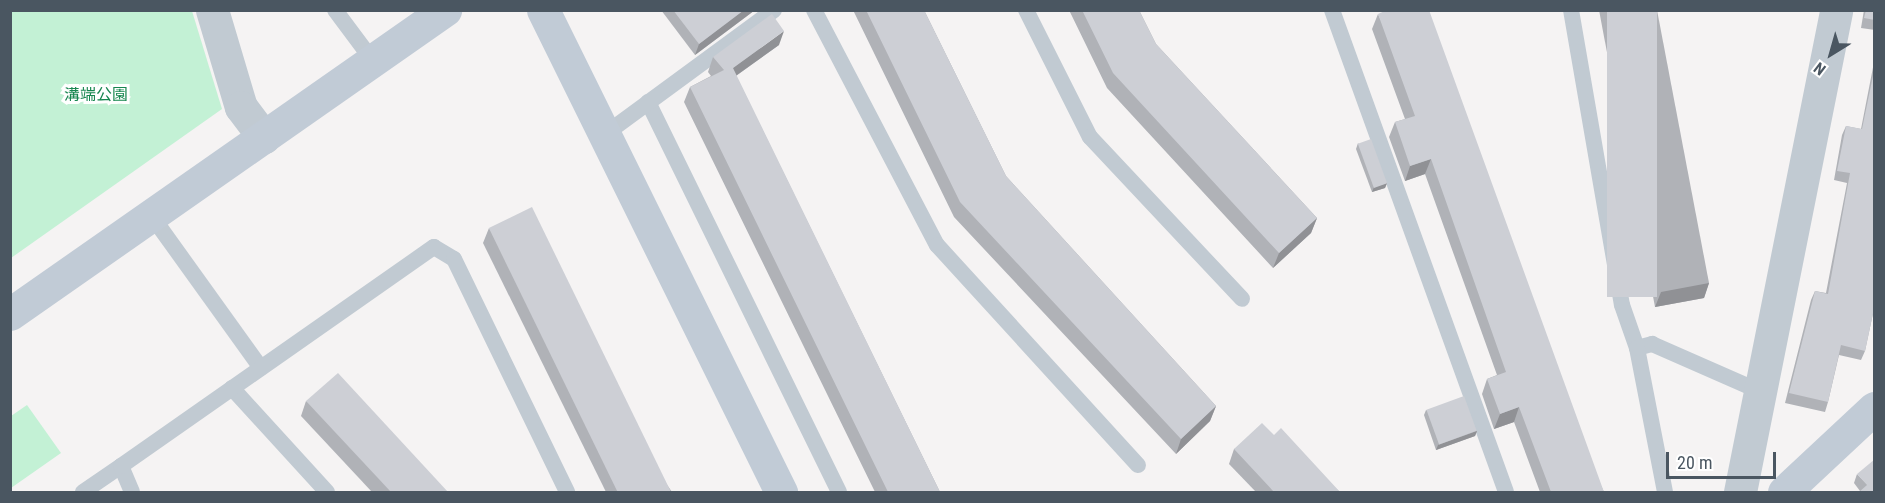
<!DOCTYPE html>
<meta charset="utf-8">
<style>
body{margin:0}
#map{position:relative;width:1885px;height:503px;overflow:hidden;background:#f5f3f3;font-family:"Roboto Condensed","Noto Sans JP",sans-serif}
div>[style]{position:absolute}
.green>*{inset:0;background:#c3f1d5}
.lane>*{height:16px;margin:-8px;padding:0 8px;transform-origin:8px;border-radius:8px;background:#c1cad2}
.street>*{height:33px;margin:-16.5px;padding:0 16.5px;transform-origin:16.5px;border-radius:16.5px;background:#c1cad2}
.secondary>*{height:33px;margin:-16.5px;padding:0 16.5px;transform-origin:16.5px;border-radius:16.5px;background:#c1cbd6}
.wall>*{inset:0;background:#b0b2b7}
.shaded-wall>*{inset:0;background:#909195}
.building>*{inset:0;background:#cdcfd5;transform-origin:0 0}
span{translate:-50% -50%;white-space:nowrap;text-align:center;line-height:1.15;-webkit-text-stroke:6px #fff;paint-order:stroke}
.park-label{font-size:16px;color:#17864f}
.frame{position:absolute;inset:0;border:12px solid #4a5661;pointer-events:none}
.north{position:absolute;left:1801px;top:24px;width:60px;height:60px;-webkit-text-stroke:4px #fff;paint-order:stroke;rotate:217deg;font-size:16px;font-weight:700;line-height:24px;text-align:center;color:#4a5661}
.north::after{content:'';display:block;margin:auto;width:21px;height:27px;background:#4a5661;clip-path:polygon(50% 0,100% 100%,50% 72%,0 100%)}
.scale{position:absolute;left:1666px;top:452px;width:110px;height:27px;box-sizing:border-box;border:3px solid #4a5661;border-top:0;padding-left:8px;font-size:18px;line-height:21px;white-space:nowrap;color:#4a5661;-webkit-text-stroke:4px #fff;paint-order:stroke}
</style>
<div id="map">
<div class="green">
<i style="clip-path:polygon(11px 10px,192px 11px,222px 109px,11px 258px)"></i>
<i style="clip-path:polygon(27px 405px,61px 453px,11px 488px,11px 416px)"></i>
</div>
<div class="lane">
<i style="left:335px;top:10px;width:64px;rotate:53.3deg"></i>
<i style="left:814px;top:10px;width:265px;rotate:62.4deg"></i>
<i style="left:937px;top:245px;width:298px;rotate:47.6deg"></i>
<i style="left:1026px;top:10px;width:142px;rotate:63.3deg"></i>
<i style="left:1090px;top:137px;width:222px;rotate:46.8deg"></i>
<i style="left:1332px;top:10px;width:512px;rotate:70.15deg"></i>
<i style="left:1571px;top:10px;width:299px;rotate:80.2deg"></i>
<i style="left:1622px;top:305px;width:46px;rotate:70.8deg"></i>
<i style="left:1637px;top:348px;width:147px;rotate:79deg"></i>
<i style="left:648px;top:102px;width:434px;rotate:63.9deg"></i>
<i style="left:604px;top:135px;width:211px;rotate:-36.3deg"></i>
<i style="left:151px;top:215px;width:188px;rotate:54.3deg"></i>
<i style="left:1637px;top:348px;width:16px;rotate:-15deg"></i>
<i style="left:1652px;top:344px;width:117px;rotate:23.7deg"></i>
<i style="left:232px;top:388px;width:141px;rotate:47.6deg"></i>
<i style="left:83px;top:492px;width:46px;rotate:-34.4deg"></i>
<i style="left:132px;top:492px;width:28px;rotate:-113deg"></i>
<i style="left:121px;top:466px;width:382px;rotate:-35deg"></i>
<i style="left:434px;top:247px;width:23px;rotate:31deg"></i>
<i style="left:454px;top:259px;width:259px;rotate:64.1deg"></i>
</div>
<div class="street">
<i style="left:212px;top:10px;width:101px;rotate:73.4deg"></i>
<i style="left:241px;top:107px;width:38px;rotate:53deg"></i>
<i style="left:1740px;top:492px;width:491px;rotate:-78.7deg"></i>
</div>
<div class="secondary">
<i style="left:543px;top:10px;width:538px;rotate:63.72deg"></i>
<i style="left:10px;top:314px;width:531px;rotate:-34.95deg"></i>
<i style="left:1784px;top:492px;width:123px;rotate:-43deg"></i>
</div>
<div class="wall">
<i style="clip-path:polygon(661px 10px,755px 10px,695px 55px)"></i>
<i style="clip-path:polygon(853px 10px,924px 10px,1006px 176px,1216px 406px,1210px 421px,1176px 454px,954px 217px)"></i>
<i style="clip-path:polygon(1069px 10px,1139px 10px,1156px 44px,1317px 218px,1311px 233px,1273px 268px,1107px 88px)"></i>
<i style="clip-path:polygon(1599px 10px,1657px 10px,1709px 283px,1704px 298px,1655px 307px)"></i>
<i style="clip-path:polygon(1864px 10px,1875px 10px,1875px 30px,1861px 28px)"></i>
<i style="clip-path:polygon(1378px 14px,1604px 492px,1540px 492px,1514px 422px,1494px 429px,1482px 394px,1487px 379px,1497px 375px,1425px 174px,1405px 181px,1389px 137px,1395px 122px,1405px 119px,1372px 29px)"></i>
<i style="clip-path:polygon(779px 45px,736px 76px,940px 492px,875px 492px,684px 102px,690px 87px,711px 76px,708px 72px,713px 57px)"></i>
<i style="clip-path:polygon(1875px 57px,1875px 304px,1865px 351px,1861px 360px,1839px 355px,1828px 402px,1825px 412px,1785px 403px,1811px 300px,1815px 291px,1826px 293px,1847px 183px,1834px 180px,1842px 135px,1846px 126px,1861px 129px)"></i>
<i style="clip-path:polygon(1358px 143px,1387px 183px,1385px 188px,1372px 192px,1356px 149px)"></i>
<i style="clip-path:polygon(489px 228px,672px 492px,606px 492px,483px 243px)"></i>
<i style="clip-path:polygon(306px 401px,448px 492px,372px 492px,301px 416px)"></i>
<i style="clip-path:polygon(1426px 410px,1477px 431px,1475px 436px,1436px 450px,1424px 415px)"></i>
<i style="clip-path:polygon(1274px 435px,1340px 492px,1256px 492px,1229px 464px,1234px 449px)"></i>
<i style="clip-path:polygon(1857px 474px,1875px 492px,1860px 491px,1854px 483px)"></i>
</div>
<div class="shaded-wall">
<i style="clip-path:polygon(744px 10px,755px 10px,695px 55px,699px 44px)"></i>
<i style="clip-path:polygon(784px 31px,779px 45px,727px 82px,733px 68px)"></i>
<i style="clip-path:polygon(1431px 159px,1425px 174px,1405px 181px,1410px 166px)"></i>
<i style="clip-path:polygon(1387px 183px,1385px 188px,1372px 192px,1374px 187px)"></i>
<i style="clip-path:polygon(1317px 218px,1311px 233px,1273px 268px,1279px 253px)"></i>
<i style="clip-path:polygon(1709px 283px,1704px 298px,1655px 307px,1661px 292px)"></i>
<i style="clip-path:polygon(1216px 406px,1210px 421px,1176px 454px,1181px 439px)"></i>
<i style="clip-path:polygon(1519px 407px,1514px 422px,1494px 429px,1500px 414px)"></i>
<i style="clip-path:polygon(1477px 431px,1475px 436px,1436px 450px,1438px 445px)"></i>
</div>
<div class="building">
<i style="clip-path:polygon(673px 10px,744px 10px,699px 44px)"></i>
<i style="clip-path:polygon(866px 10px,924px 10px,1006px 176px,1216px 406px,1181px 439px,960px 202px)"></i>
<i style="clip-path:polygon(1082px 10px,1139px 10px,1156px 44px,1317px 218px,1279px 253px,1113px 73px)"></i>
<i style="clip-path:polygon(1387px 10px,1429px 10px,1604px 492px,1551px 492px,1519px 407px,1500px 414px,1487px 379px,1506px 372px,1431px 159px,1410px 166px,1395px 122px,1415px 116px,1378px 14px)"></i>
<i style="left:1607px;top:10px;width:50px;height:287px"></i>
<i style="clip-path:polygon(1866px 10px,1875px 10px,1875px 20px,1864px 18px)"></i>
<i style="clip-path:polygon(772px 14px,784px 31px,733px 68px,940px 492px,888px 492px,690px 87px,724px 70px,713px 57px)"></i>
<i style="clip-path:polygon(1875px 66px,1875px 304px,1865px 351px,1841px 345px,1828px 402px,1789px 393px,1815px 291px,1828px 294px,1850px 173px,1837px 171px,1846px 126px,1862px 129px)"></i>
<i style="left:1371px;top:139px;width:47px;height:14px;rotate:70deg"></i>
<i style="left:532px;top:207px;width:318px;height:48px;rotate:64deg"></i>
<i style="clip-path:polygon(338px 373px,448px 492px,391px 492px,306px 401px)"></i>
<i style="left:1464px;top:396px;width:37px;height:40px;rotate:70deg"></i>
<i style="clip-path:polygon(1262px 423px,1274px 435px,1281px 428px,1340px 492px,1274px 492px,1234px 449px)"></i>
<i style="clip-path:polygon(1875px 459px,1875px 492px,1859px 492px,1867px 485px,1857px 474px)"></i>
</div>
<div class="park-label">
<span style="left:96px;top:95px">溝端公園</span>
</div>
<div class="frame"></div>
<div class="north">N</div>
<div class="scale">20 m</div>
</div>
